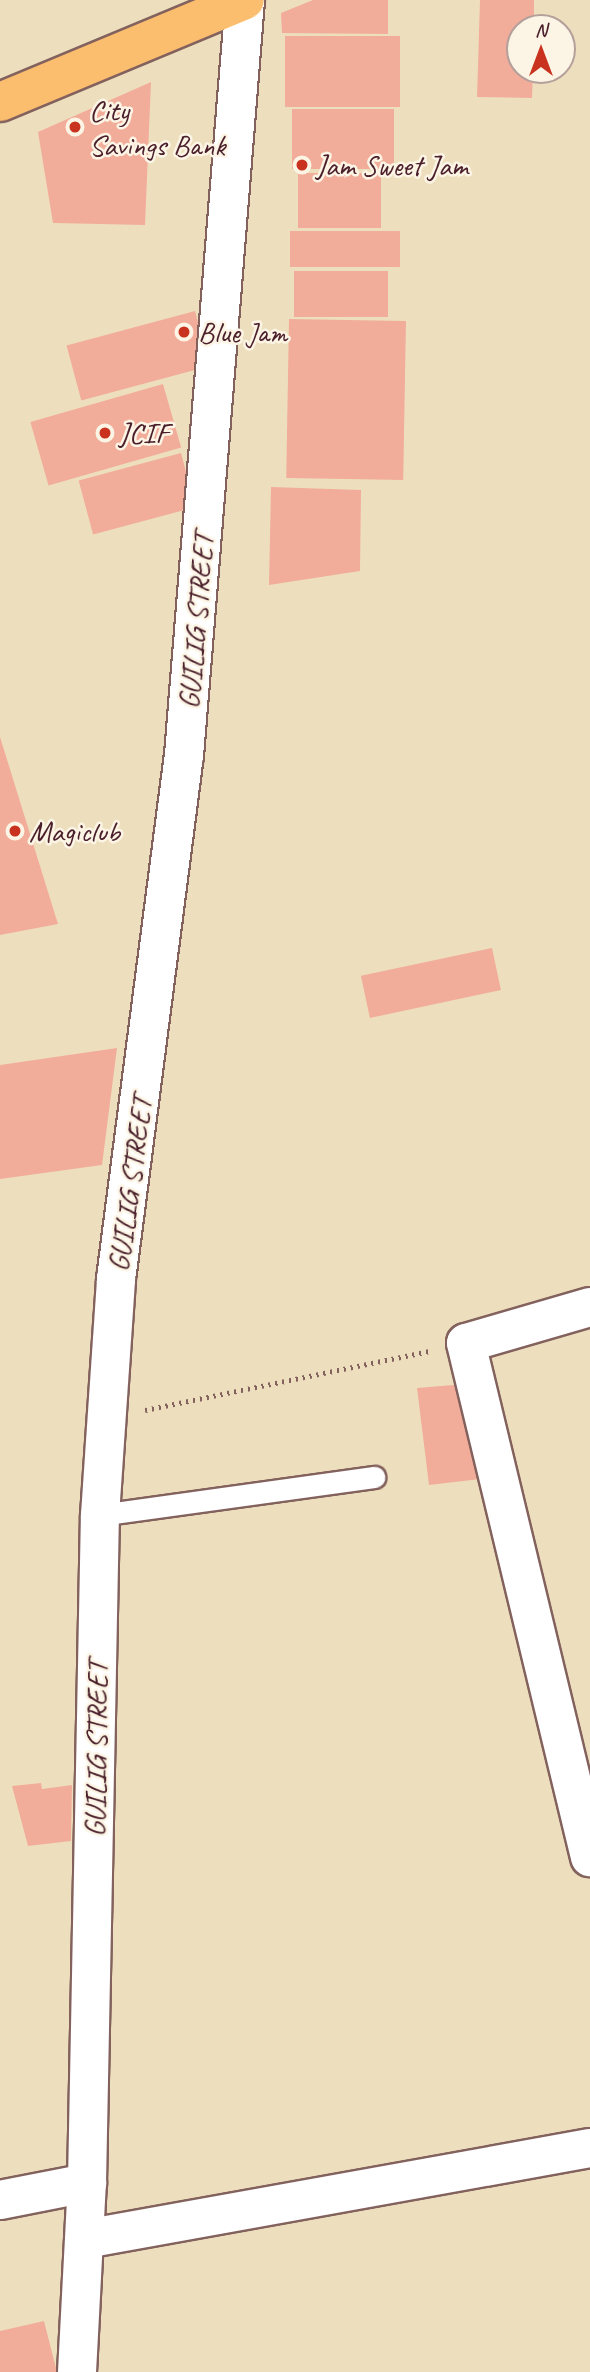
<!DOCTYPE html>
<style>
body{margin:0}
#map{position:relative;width:590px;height:2372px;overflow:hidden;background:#eddfbd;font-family:Caveat,sans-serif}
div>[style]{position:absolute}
.building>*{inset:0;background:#f2ad9a;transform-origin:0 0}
.path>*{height:4.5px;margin-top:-2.25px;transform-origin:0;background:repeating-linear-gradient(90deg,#83625e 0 2px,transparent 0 7px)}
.roads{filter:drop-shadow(2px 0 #83625e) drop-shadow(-2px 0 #83625e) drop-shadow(0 2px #83625e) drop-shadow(0 -2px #83625e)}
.service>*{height:21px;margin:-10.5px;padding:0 10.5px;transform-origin:10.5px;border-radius:10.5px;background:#fff}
.minor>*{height:38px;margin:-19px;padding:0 19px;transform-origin:19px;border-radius:19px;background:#fff}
.tertiary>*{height:38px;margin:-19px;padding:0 19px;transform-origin:19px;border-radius:19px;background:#fff}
.primary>*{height:38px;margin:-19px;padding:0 19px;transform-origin:19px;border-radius:19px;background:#fbbd6e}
.dots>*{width:19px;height:19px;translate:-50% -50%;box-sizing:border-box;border:4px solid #fcf5e5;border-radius:50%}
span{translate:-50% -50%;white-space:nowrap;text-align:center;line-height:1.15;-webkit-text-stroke:5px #fcf5e5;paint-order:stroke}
.poi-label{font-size:30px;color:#4a1f2b}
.left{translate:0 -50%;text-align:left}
.street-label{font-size:30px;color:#4a1f2b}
.north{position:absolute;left:506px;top:14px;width:70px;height:70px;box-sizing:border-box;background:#fcf5e5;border:2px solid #b59f9b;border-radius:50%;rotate:0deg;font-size:19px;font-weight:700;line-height:28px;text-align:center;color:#4a1f2b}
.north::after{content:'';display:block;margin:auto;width:24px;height:32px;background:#c8321e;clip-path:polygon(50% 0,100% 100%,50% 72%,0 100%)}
</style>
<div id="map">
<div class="building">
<i style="clip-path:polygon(313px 0,388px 0,388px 34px,282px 33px,281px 13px)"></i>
<i style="clip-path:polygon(480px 0,534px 0,534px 28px,520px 28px,520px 70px,533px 70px,532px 98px,477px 97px)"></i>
<i style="left:285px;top:36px;width:115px;height:71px"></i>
<i style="clip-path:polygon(151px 82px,145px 225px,53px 223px,38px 132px)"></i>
<i style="left:292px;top:109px;width:102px;height:60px"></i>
<i style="left:298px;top:173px;width:83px;height:55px"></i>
<i style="left:290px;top:231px;width:110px;height:36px"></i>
<i style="left:294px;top:271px;width:94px;height:46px"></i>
<i style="left:195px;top:311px;width:57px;height:133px;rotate:75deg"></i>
<i style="left:289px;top:319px;width:117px;height:159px;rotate:1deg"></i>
<i style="left:163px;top:384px;width:66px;height:138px;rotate:74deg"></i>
<i style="left:181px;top:453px;width:56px;height:106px;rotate:75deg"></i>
<i style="clip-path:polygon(271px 487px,361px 490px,360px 571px,269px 585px)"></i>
<i style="clip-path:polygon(0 737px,58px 924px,0 935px)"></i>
<i style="left:492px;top:948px;width:43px;height:134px;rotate:78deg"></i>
<i style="clip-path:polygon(117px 1048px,102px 1165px,0 1179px,0 1065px)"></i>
<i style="clip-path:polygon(465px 1384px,489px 1478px,429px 1485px,417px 1388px)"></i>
<i style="clip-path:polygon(41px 1783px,42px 1789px,72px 1785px,71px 1841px,28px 1846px,12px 1786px)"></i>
<i style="clip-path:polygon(44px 2321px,57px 2372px,0 2372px,0 2331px)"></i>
</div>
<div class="path">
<i style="left:145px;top:1410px;width:292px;rotate:-11.7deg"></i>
</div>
<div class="roads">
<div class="service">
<i style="left:100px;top:1515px;width:277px;rotate:-7.9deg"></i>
</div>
<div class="minor">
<i style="left:590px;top:1307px;width:129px;rotate:163.8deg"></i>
<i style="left:466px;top:1343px;width:529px;rotate:76.44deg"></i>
<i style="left:0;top:2200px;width:89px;rotate:-11.1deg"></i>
<i style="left:85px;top:2239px;width:513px;rotate:-10.21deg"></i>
</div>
<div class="tertiary">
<i style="left:77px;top:2372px;width:189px;rotate:-87deg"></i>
<i style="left:87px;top:2183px;width:668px;rotate:-88.89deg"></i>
<i style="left:100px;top:1515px;width:237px;rotate:-86.1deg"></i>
<i style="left:116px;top:1279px;width:528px;rotate:-82.61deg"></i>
<i style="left:184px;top:755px;width:757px;rotate:-85.38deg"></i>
</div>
<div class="primary">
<i style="left:0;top:102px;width:265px;rotate:-22.6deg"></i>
</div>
</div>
<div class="dots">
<i style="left:75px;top:127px;background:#c8321e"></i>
<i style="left:302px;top:165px;background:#c8321e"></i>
<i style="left:184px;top:332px;background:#c8321e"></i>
<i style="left:105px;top:433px;background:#c8321e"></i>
<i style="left:15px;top:831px;background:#c8321e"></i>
</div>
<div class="poi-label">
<span class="left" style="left:89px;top:127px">City<br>Savings Bank</span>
<span class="left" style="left:316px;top:165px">Jam Sweet Jam</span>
<span class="left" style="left:198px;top:332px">Blue Jam</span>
<span class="left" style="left:119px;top:433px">JCIF</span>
<span class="left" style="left:29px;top:831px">Magiclub</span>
</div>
<div class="street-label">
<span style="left:196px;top:621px;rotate:-85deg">GUILIG STREET</span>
<span style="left:130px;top:1184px;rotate:-82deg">GUILIG STREET</span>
<span style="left:96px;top:1749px;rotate:-89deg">GUILIG STREET</span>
</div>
<div class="north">N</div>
</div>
